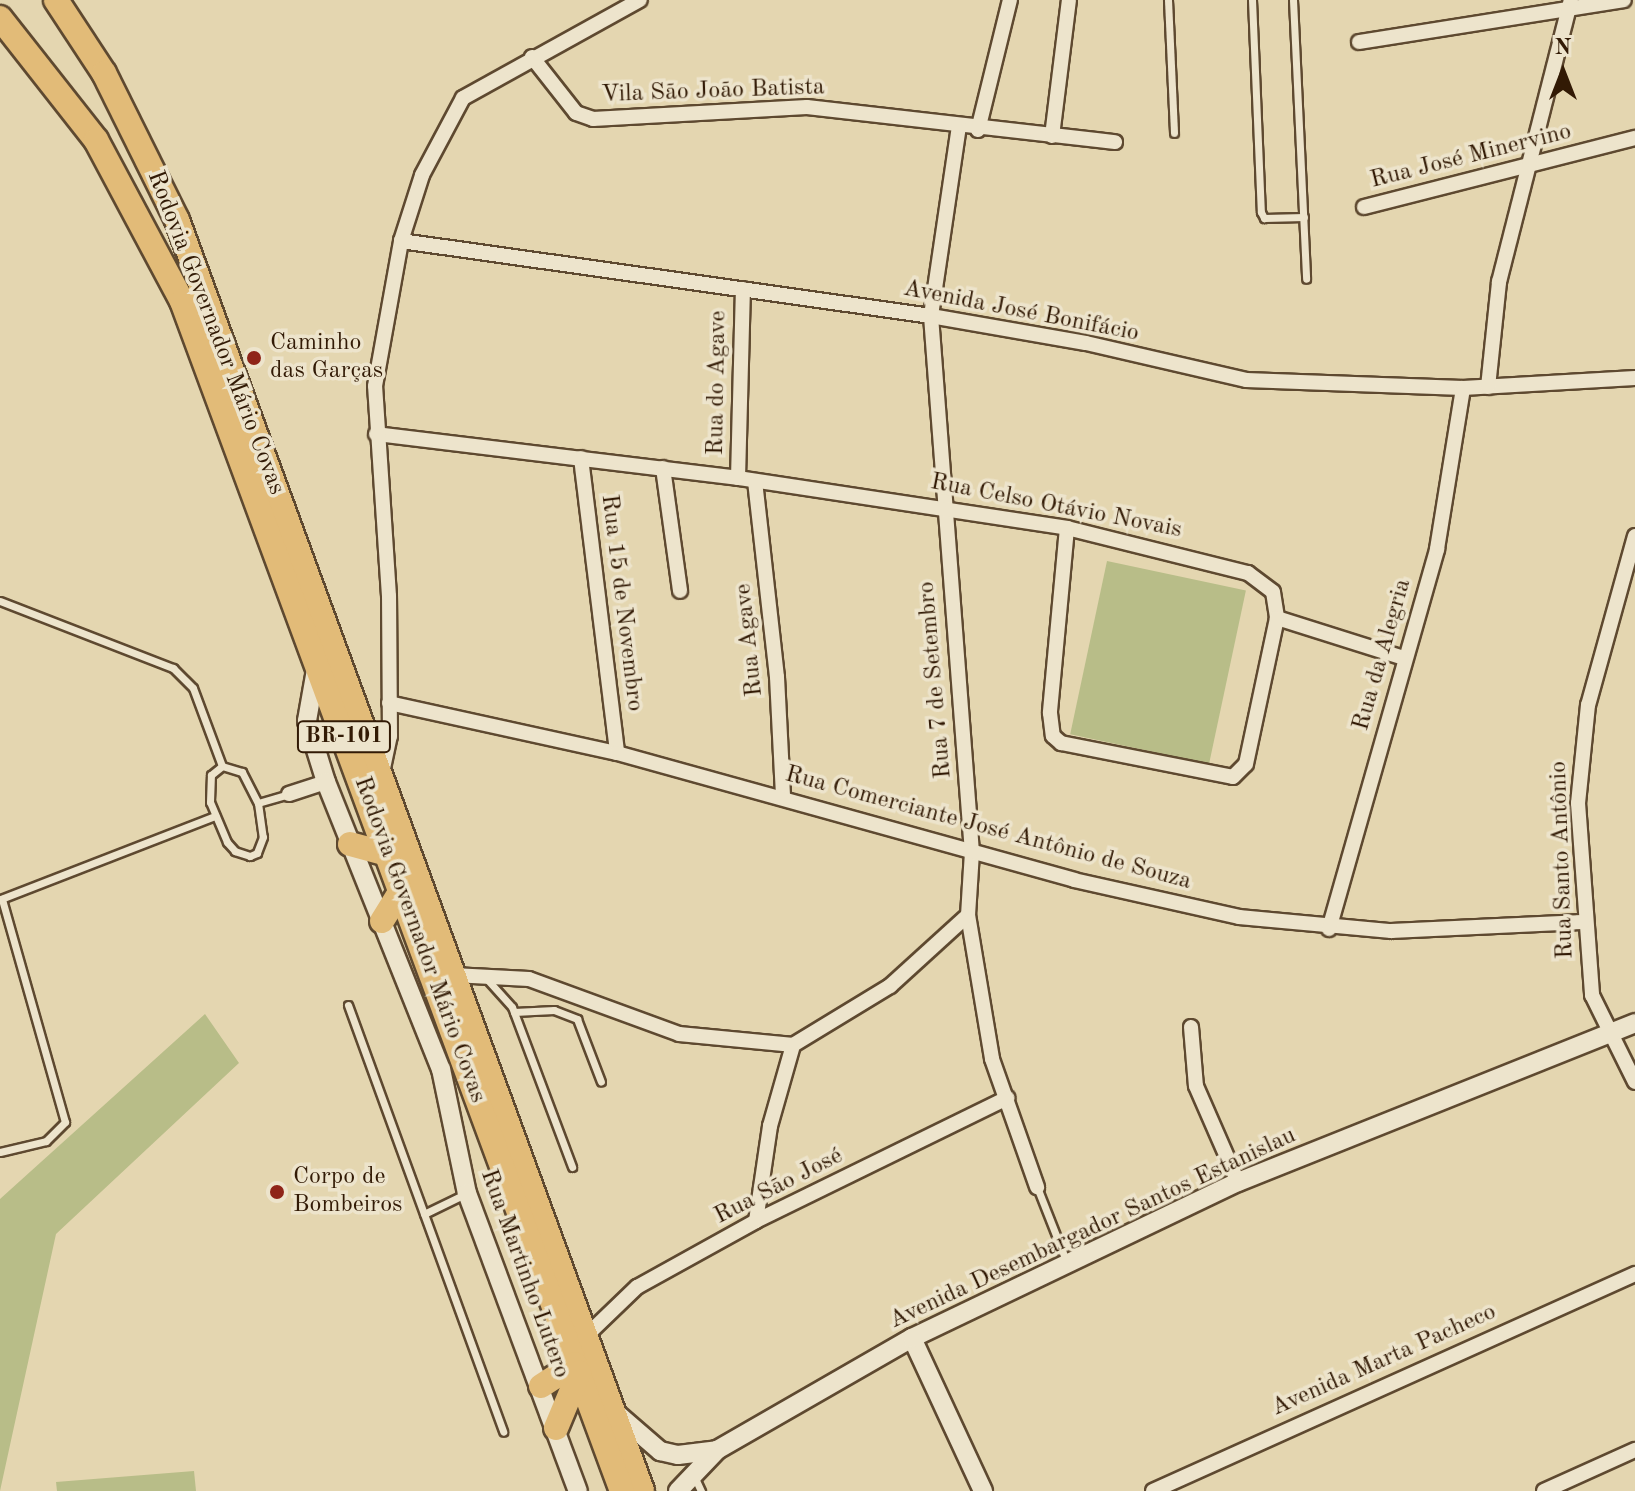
<!DOCTYPE html>
<meta charset="utf-8">
<style>
body{margin:0}
#map{position:relative;width:1635px;height:1491px;overflow:hidden;background:#e4d6b0;font-family:"Old Standard TT",serif}
div>[style]{position:absolute}
.green>*{inset:0;background:#b8bd88;transform-origin:0 0}
.roads{filter:drop-shadow(2px 0 #5e4930) drop-shadow(-2px 0 #5e4930) drop-shadow(0 2px #5e4930) drop-shadow(0 -2px #5e4930)}
.service>*{height:7px;margin:-3.5px;padding:0 3.5px;transform-origin:3.5px;border-radius:3.5px;background:#ede4cc}
.minor>*{height:14px;margin:-7px;padding:0 7px;transform-origin:7px;border-radius:7px;background:#ede4cc}
.tertiary>*{height:18px;margin:-9px;padding:0 9px;transform-origin:9px;border-radius:9px;background:#ede4cc}
.trunk>*{height:24px;margin:-12px;padding:0 12px;transform-origin:12px;border-radius:12px;background:#e2bb78}
.dots>*{width:22px;height:22px;translate:-50% -50%;box-sizing:border-box;border:4px solid #ede4cc;border-radius:50%}
span{translate:-50% -50%;white-space:nowrap;text-align:center;line-height:1.15;-webkit-text-stroke:7px #ede4cc;paint-order:stroke}
.shield-label span{padding:2px 6px;background:#ede4cc;border:2px solid;border-radius:6px;-webkit-text-stroke-width:0}
.shield-label{font-size:22px;color:#321a05;font-weight:700}
.street-label{font-size:24px;color:#321a05}
.poi-label{font-size:24px;color:#321a05}
.left{translate:0 -50%;text-align:left}
.north{position:absolute;left:1523px;top:32px;width:80px;height:80px;-webkit-text-stroke:6px #ede4cc;paint-order:stroke;rotate:0deg;font-size:22px;font-weight:700;line-height:32px;text-align:center;color:#321a05}
.north::after{content:'';display:block;margin:auto;width:28px;height:36px;background:#321a05;clip-path:polygon(50% 0,100% 100%,50% 72%,0 100%)}
</style>
<div id="map">
<div class="green">
<i style="left:1107px;top:561px;width:142px;height:177px;rotate:12deg"></i>
<i style="clip-path:polygon(205px 1014px,239px 1063px,56px 1234px,0 1491px,0 1199px)"></i>
<i style="clip-path:polygon(194px 1471px,196px 1491px,57px 1491px,56px 1482px)"></i>
</div>
<div class="roads">
<div class="service">
<i style="left:1168px;top:0;width:133px;rotate:87.4deg"></i>
<i style="left:1252px;top:0;width:212px;rotate:87.6deg"></i>
<i style="left:1261px;top:212px;width:7px;rotate:63deg"></i>
<i style="left:1264px;top:218px;width:40px;rotate:-1.4deg"></i>
<i style="left:1293px;top:0;width:279px;rotate:87.3deg"></i>
<i style="left:0;top:601px;width:186px;rotate:21.2deg"></i>
<i style="left:173px;top:668px;width:28px;rotate:45deg"></i>
<i style="left:193px;top:688px;width:83px;rotate:69.6deg"></i>
<i style="left:222px;top:766px;width:21px;rotate:17deg"></i>
<i style="left:242px;top:772px;width:35px;rotate:63deg"></i>
<i style="left:258px;top:803px;width:34px;rotate:82deg"></i>
<i style="left:263px;top:837px;width:17px;rotate:111deg"></i>
<i style="left:257px;top:853px;width:8px;rotate:157deg"></i>
<i style="left:250px;top:856px;width:16px;rotate:-162deg"></i>
<i style="left:235px;top:851px;width:12px;rotate:-132deg"></i>
<i style="left:227px;top:842px;width:43px;rotate:-113deg"></i>
<i style="left:210px;top:802px;width:27px;rotate:-88deg"></i>
<i style="left:211px;top:775px;width:14px;rotate:-39deg"></i>
<i style="left:258px;top:803px;width:32px;rotate:-16deg"></i>
<i style="left:1px;top:899px;width:230px;rotate:-21.2deg"></i>
<i style="left:485px;top:977px;width:40px;rotate:48deg"></i>
<i style="left:512px;top:1007px;width:171px;rotate:69.4deg"></i>
<i style="left:348px;top:1005px;width:454px;rotate:70deg"></i>
<i style="left:514px;top:1012px;width:40px;rotate:-2.9deg"></i>
<i style="left:554px;top:1010px;width:25px;rotate:21deg"></i>
<i style="left:577px;top:1019px;width:67px;rotate:69.1deg"></i>
<i style="left:0;top:1152px;width:47px;rotate:-13.4deg"></i>
<i style="left:46px;top:1141px;width:27px;rotate:-45deg"></i>
<i style="left:65px;top:1122px;width:232px;rotate:-105.8deg"></i>
<i style="left:1037px;top:1187px;width:82px;rotate:68.5deg"></i>
<i style="left:424px;top:1214px;width:46px;rotate:-26deg"></i>
<i style="left:694px;top:1476px;width:17px;rotate:65deg"></i>
</div>
<div class="minor">
<i style="left:1359px;top:42px;width:268px;rotate:-9deg"></i>
<i style="left:532px;top:57px;width:71px;rotate:51.8deg"></i>
<i style="left:576px;top:113px;width:18px;rotate:19deg"></i>
<i style="left:593px;top:119px;width:214px;rotate:-3.2deg"></i>
<i style="left:807px;top:107px;width:310px;rotate:6.5deg"></i>
<i style="left:959px;top:126px;width:192px;rotate:98.4deg"></i>
<i style="left:931px;top:316px;width:538px;rotate:85.63deg"></i>
<i style="left:972px;top:852px;width:63px;rotate:93.6deg"></i>
<i style="left:968px;top:915px;width:146px;rotate:80.5deg"></i>
<i style="left:992px;top:1059px;width:136px;rotate:70.6deg"></i>
<i style="left:978px;top:130px;width:134px;rotate:-76.2deg"></i>
<i style="left:1052px;top:136px;width:137px;rotate:-82.9deg"></i>
<i style="left:1364px;top:207px;width:280px;rotate:-14.3deg"></i>
<i style="left:401px;top:241px;width:535px;rotate:8.05deg"></i>
<i style="left:931px;top:316px;width:157px;rotate:9.9deg"></i>
<i style="left:1086px;top:343px;width:164px;rotate:13deg"></i>
<i style="left:1246px;top:380px;width:217px;rotate:2.1deg"></i>
<i style="left:1463px;top:388px;width:172px;rotate:-3.3deg"></i>
<i style="left:1488px;top:387px;width:106px;rotate:-84deg"></i>
<i style="left:1499px;top:282px;width:291px;rotate:-75.7deg"></i>
<i style="left:376px;top:434px;width:365px;rotate:6.9deg"></i>
<i style="left:738px;top:478px;width:333px;rotate:8.6deg"></i>
<i style="left:1067px;top:528px;width:187px;rotate:14deg"></i>
<i style="left:1248px;top:573px;width:31px;rotate:37deg"></i>
<i style="left:1273px;top:592px;width:26px;rotate:81deg"></i>
<i style="left:1277px;top:618px;width:133px;rotate:17.5deg"></i>
<i style="left:581px;top:458px;width:297px;rotate:83deg"></i>
<i style="left:663px;top:468px;width:124px;rotate:82.1deg"></i>
<i style="left:738px;top:478px;width:189px;rotate:-88.5deg"></i>
<i style="left:755px;top:481px;width:197px;rotate:83.6deg"></i>
<i style="left:777px;top:677px;width:119px;rotate:87.1deg"></i>
<i style="left:1067px;top:528px;width:186px;rotate:95.3deg"></i>
<i style="left:1050px;top:713px;width:23px;rotate:83deg"></i>
<i style="left:1053px;top:736px;width:11px;rotate:41deg"></i>
<i style="left:1061px;top:743px;width:175px;rotate:11.2deg"></i>
<i style="left:1233px;top:777px;width:18px;rotate:-45deg"></i>
<i style="left:1246px;top:764px;width:149px;rotate:-78deg"></i>
<i style="left:1635px;top:536px;width:175px;rotate:105.5deg"></i>
<i style="left:1588px;top:705px;width:99px;rotate:95.8deg"></i>
<i style="left:1578px;top:803px;width:193px;rotate:85.8deg"></i>
<i style="left:1592px;top:995px;width:97px;rotate:63.7deg"></i>
<i style="left:389px;top:703px;width:233px;rotate:12.4deg"></i>
<i style="left:617px;top:753px;width:474px;rotate:15.5deg"></i>
<i style="left:1074px;top:880px;width:169px;rotate:12.6deg"></i>
<i style="left:1239px;top:917px;width:153px;rotate:5.3deg"></i>
<i style="left:1391px;top:931px;width:192px;rotate:-2.7deg"></i>
<i style="left:382px;top:773px;width:38px;rotate:-78deg"></i>
<i style="left:390px;top:736px;width:140px;rotate:-90.4deg"></i>
<i style="left:389px;top:596px;width:210px;rotate:-93.8deg"></i>
<i style="left:375px;top:386px;width:147px;rotate:-79.8deg"></i>
<i style="left:401px;top:241px;width:69px;rotate:-72.3deg"></i>
<i style="left:422px;top:175px;width:87px;rotate:-62deg"></i>
<i style="left:463px;top:98px;width:202px;rotate:-29deg"></i>
<i style="left:289px;top:794px;width:39px;rotate:-18deg"></i>
<i style="left:1329px;top:929px;width:395px;rotate:-74.1deg"></i>
<i style="left:1437px;top:549px;width:163px;rotate:-80.8deg"></i>
<i style="left:453px;top:975px;width:76px;rotate:3deg"></i>
<i style="left:529px;top:979px;width:160px;rotate:20.1deg"></i>
<i style="left:679px;top:1034px;width:115px;rotate:5.5deg"></i>
<i style="left:793px;top:1045px;width:114px;rotate:-31.3deg"></i>
<i style="left:890px;top:986px;width:105px;rotate:-42.3deg"></i>
<i style="left:1191px;top:1027px;width:59px;rotate:85.2deg"></i>
<i style="left:1196px;top:1086px;width:105px;rotate:66.4deg"></i>
<i style="left:756px;top:1221px;width:96px;rotate:-81.6deg"></i>
<i style="left:770px;top:1126px;width:84px;rotate:-74.1deg"></i>
<i style="left:586px;top:1336px;width:71px;rotate:-43.9deg"></i>
<i style="left:637px;top:1287px;width:136px;rotate:-29deg"></i>
<i style="left:756px;top:1221px;width:280px;rotate:-26.1deg"></i>
<i style="left:1153px;top:1491px;width:529px;rotate:-24.24deg"></i>
<i style="left:1544px;top:1491px;width:100px;rotate:-24.3deg"></i>
</div>
<div class="tertiary">
<i style="left:317px;top:664px;width:58px;rotate:100deg"></i>
<i style="left:307px;top:721px;width:64px;rotate:72.7deg"></i>
<i style="left:326px;top:782px;width:309px;rotate:68.2deg"></i>
<i style="left:441px;top:1069px;width:127px;rotate:78.2deg"></i>
<i style="left:467px;top:1193px;width:318px;rotate:69.6deg"></i>
<i style="left:912px;top:1338px;width:169px;rotate:65.1deg"></i>
<i style="left:615px;top:1412px;width:60px;rotate:40.9deg"></i>
<i style="left:660px;top:1451px;width:18px;rotate:13deg"></i>
<i style="left:678px;top:1455px;width:39px;rotate:-7deg"></i>
<i style="left:678px;top:1491px;width:57px;rotate:-46.4deg"></i>
<i style="left:717px;top:1450px;width:225px;rotate:-29.9deg"></i>
<i style="left:912px;top:1338px;width:361px;rotate:-25.6deg"></i>
<i style="left:1238px;top:1182px;width:428px;rotate:-21.8deg"></i>
</div>
<div class="trunk">
<i style="left:56px;top:0;width:87px;rotate:56.7deg"></i>
<i style="left:104px;top:73px;width:164px;rotate:63.6deg"></i>
<i style="left:177px;top:220px;width:1353px;rotate:69.9deg"></i>
<i style="left:0;top:18px;width:155px;rotate:51.8deg"></i>
<i style="left:96px;top:140px;width:183px;rotate:61.9deg"></i>
<i style="left:182px;top:301px;width:1269px;rotate:69.71deg"></i>
<i style="left:350px;top:844px;width:39px;rotate:15deg"></i>
<i style="left:382px;top:921px;width:36px;rotate:-58deg"></i>
<i style="left:541px;top:1386px;width:40px;rotate:-32.9deg"></i>
<i style="left:556px;top:1428px;width:60px;rotate:-67.3deg"></i>
</div>
</div>
<div class="dots">
<i style="left:254px;top:358px;background:#8f2418"></i>
<i style="left:277px;top:1192px;background:#8f2418"></i>
</div>
<div class="shield-label">
<span style="left:344px;top:737px">BR-101</span>
</div>
<div class="street-label">
<span style="left:713px;top:92px;rotate:-2deg">Vila São João Batista</span>
<span style="left:1471px;top:157px;rotate:-14deg">Rua José Minervino</span>
<span style="left:1021px;top:312px;rotate:11deg">Avenida José Bonifácio</span>
<span style="left:215px;top:333px;rotate:69deg">Rodovia Governador Mário Covas</span>
<span style="left:718px;top:383px;rotate:-89deg">Rua do Agave</span>
<span style="left:1056px;top:507px;rotate:11deg">Rua Celso Otávio Novais</span>
<span style="left:621px;top:603px;rotate:83deg">Rua 15 de Novembro</span>
<span style="left:750px;top:640px;rotate:-96deg">Rua Agave</span>
<span style="left:1383px;top:655px;rotate:-74deg">Rua da Alegria</span>
<span style="left:936px;top:680px;rotate:-95deg">Rua 7 de Setembro</span>
<span style="left:988px;top:829px;rotate:15deg">Rua Comerciante José Antônio de Souza</span>
<span style="left:1563px;top:860px;rotate:-92deg">Rua Santo Antônio</span>
<span style="left:419px;top:940px;rotate:70deg">Rodovia Governador Mário Covas</span>
<span style="left:779px;top:1187px;rotate:-27deg">Rua São José</span>
<span style="left:1093px;top:1229px;rotate:-25deg">Avenida Desembargador Santos Estanislau</span>
<span style="left:524px;top:1274px;rotate:70deg">Rua Martinho Lutero</span>
<span style="left:1384px;top:1361px;rotate:-24deg">Avenida Marta Pacheco</span>
</div>
<div class="poi-label">
<span class="left" style="left:270px;top:358px">Caminho<br>das Garças</span>
<span class="left" style="left:293px;top:1192px">Corpo de<br>Bombeiros</span>
</div>
<div class="north">N</div>
</div>
